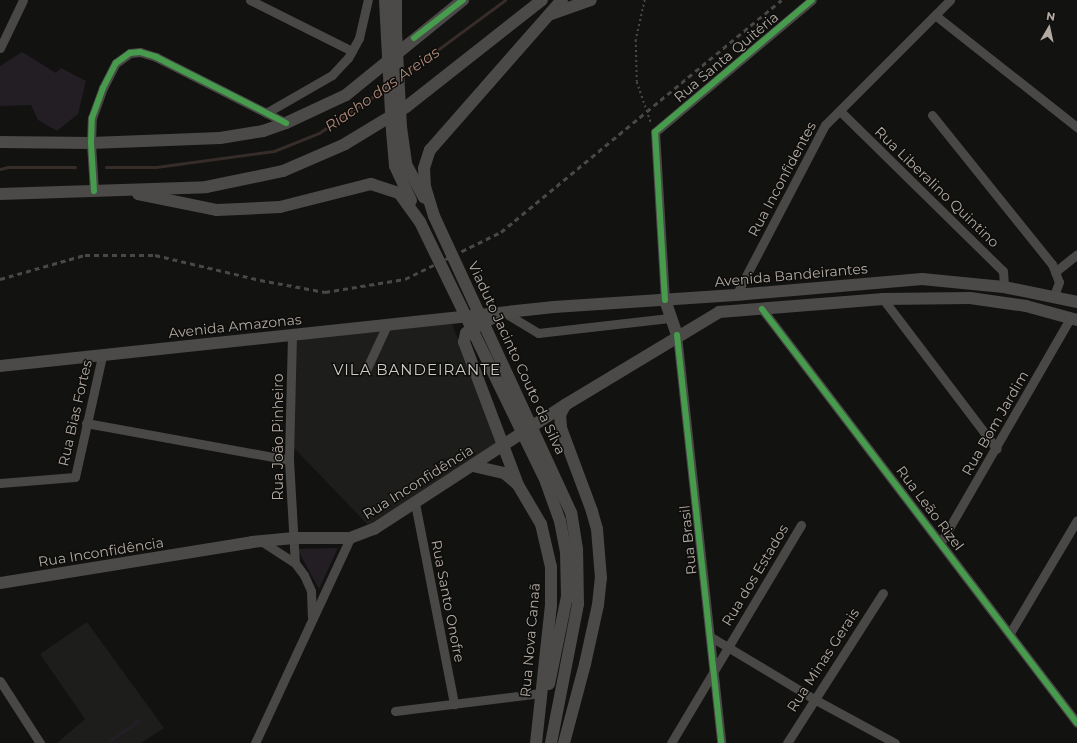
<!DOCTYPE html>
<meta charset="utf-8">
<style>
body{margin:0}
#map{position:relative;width:1077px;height:743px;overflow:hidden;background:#121211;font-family:Montserrat,sans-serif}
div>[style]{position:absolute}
.built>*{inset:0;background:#1d1d1b}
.green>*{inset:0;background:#231d24}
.stream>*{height:3px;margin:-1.5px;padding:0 1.5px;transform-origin:1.5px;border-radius:1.5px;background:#362c28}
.path>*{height:1.5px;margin-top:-0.75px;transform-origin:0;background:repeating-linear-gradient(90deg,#4c4947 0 2px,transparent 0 5px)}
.minor>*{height:9px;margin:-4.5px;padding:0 4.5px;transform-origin:4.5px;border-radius:4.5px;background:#4a4846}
.major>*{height:12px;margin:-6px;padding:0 6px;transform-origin:6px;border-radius:6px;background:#4c4a48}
.rail>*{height:3px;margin-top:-1.5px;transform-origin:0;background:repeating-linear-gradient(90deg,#4a4846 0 5px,transparent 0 9px)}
.major-bridge>*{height:12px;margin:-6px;padding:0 6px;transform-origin:6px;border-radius:6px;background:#4c4a48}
.cycleway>*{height:6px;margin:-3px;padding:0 3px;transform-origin:3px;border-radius:3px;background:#469c4c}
span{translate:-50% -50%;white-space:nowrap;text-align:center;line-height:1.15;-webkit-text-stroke:3px #0d0d0c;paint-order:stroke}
.street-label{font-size:14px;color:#b3aaa2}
.water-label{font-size:15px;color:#ae8879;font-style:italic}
.neighbourhood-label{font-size:15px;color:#cfc9c3;letter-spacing:1px}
.north{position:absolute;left:1029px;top:8px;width:40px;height:40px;-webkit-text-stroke:3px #0d0d0c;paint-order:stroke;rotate:9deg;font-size:11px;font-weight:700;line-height:16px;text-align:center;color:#b3aaa2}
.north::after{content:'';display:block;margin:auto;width:14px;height:18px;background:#b3aaa2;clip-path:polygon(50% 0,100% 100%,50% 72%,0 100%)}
</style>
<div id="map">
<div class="built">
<i style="clip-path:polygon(452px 324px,500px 446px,368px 525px,294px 448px,296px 339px)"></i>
<i style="clip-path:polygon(87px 622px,164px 728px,141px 743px,57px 743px,85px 719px,40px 654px)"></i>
</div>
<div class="green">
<i style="clip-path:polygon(22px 52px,56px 73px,61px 68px,86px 81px,78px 114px,57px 131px,38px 120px,31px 105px,0 106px,0 66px)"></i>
<i style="clip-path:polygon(338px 548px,319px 589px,297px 549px)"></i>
<i style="clip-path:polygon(138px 719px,141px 723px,110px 743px,108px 740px)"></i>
</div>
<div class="stream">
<i style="left:402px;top:76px;width:128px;rotate:-36.4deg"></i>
<i style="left:106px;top:167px;width:50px"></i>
<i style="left:156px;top:167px;width:119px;rotate:-7.7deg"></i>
<i style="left:274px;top:151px;width:48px;rotate:-21.8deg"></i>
<i style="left:319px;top:133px;width:81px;rotate:-33.9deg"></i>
<i style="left:0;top:169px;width:8px;rotate:-14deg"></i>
<i style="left:8px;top:167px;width:67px"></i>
</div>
<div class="path">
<i style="left:645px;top:0;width:41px;rotate:102.7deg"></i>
<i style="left:636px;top:40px;width:42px;rotate:88.6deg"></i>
<i style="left:637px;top:82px;width:43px;rotate:71.1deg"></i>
</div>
<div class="minor">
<i style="left:250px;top:0;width:114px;rotate:26.6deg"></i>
<i style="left:935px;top:15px;width:181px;rotate:38.3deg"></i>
<i style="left:0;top:48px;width:53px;rotate:-64.4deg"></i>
<i style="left:840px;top:111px;width:228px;rotate:44.5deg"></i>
<i style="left:1003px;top:271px;width:16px;rotate:86deg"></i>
<i style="left:266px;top:113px;width:76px;rotate:-29.9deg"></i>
<i style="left:332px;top:75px;width:23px;rotate:-47deg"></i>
<i style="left:348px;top:58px;width:23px;rotate:-61deg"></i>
<i style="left:359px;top:38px;width:39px;rotate:-77deg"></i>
<i style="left:932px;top:115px;width:191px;rotate:51.2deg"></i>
<i style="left:1052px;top:264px;width:19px;rotate:69deg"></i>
<i style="left:1059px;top:282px;width:15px;rotate:110deg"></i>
<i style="left:94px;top:191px;width:48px;rotate:-93.6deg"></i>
<i style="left:91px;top:143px;width:25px;rotate:-88deg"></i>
<i style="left:92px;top:118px;width:32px;rotate:-70deg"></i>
<i style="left:103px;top:88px;width:28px;rotate:-63deg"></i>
<i style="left:116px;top:63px;width:17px;rotate:-36deg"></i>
<i style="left:130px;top:53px;width:10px;rotate:-6deg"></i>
<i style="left:140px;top:52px;width:17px;rotate:17deg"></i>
<i style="left:156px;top:57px;width:146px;rotate:26.9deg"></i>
<i style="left:1055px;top:272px;width:28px;rotate:-39deg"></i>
<i style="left:736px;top:295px;width:192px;rotate:-62.4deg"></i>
<i style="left:825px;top:125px;width:177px;rotate:-45deg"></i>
<i style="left:883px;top:299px;width:188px;rotate:52.8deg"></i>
<i style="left:665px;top:300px;width:168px;rotate:-93.4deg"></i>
<i style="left:655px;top:132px;width:205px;rotate:-40.1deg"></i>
<i style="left:762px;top:309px;width:520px;rotate:52.73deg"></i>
<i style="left:505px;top:313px;width:39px;rotate:31deg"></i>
<i style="left:538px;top:333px;width:132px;rotate:-6.5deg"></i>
<i style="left:292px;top:335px;width:125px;rotate:91.4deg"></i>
<i style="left:289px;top:460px;width:103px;rotate:86.7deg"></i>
<i style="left:677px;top:335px;width:410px;rotate:83.8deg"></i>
<i style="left:367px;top:368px;width:47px;rotate:-65.1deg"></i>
<i style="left:86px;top:423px;width:206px;rotate:10.3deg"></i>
<i style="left:0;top:483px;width:75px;rotate:-4.6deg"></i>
<i style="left:75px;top:477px;width:124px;rotate:-77.4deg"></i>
<i style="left:415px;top:503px;width:205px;rotate:79deg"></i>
<i style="left:261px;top:541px;width:40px;rotate:32.9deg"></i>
<i style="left:295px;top:563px;width:15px;rotate:53deg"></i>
<i style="left:304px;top:575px;width:17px;rotate:66deg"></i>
<i style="left:311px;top:591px;width:25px;rotate:88deg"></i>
<i style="left:941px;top:542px;width:260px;rotate:-60deg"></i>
<i style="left:1010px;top:633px;width:131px;rotate:-59.3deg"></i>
<i style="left:711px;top:637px;width:120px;rotate:31deg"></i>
<i style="left:814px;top:699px;width:92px;rotate:28.5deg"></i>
<i style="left:0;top:681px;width:74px;rotate:57.2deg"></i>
<i style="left:395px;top:711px;width:147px;rotate:-7deg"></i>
<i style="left:255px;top:743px;width:226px;rotate:-65.1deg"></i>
<i style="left:671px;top:743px;width:254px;rotate:-59.2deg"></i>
<i style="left:787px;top:743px;width:178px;rotate:-57.4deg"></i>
</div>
<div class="major">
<i style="left:385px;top:0;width:38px;rotate:87deg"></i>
<i style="left:551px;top:14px;width:42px;rotate:-19.3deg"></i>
<i style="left:396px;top:32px;width:32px;rotate:-90deg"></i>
<i style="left:401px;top:127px;width:37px;rotate:82deg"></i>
<i style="left:406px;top:164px;width:38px;rotate:62deg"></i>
<i style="left:392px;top:131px;width:35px;rotate:85deg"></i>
<i style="left:395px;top:166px;width:38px;rotate:65deg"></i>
<i style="left:0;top:142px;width:91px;rotate:0.6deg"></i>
<i style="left:91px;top:143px;width:129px;rotate:-2.2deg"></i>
<i style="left:220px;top:138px;width:44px;rotate:-9.2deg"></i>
<i style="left:263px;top:131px;width:24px;rotate:-19deg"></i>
<i style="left:286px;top:123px;width:66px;rotate:-25deg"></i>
<i style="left:346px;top:95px;width:151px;rotate:-39.1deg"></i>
<i style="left:0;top:194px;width:206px;rotate:-1.9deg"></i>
<i style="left:206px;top:187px;width:79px;rotate:-11.7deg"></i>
<i style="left:283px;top:171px;width:68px;rotate:-23.5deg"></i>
<i style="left:345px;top:144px;width:71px;rotate:-31.2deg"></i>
<i style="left:406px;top:107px;width:173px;rotate:-38.2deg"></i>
<i style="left:138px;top:194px;width:81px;rotate:11.4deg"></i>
<i style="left:217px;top:210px;width:63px;rotate:-2.7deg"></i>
<i style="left:280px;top:207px;width:94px;rotate:-14.2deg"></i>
<i style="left:371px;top:184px;width:29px;rotate:18deg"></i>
<i style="left:399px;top:193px;width:36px;rotate:54deg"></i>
<i style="left:434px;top:216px;width:30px;rotate:-107deg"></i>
<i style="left:425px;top:187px;width:19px;rotate:-93deg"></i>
<i style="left:424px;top:168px;width:19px;rotate:-72deg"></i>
<i style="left:430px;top:150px;width:200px;rotate:-48.7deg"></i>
<i style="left:665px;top:300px;width:37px;rotate:71deg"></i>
<i style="left:492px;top:318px;width:30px;rotate:150deg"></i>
<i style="left:466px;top:333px;width:9px;rotate:103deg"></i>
<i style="left:464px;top:342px;width:153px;rotate:69.3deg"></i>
<i style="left:518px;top:485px;width:45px;rotate:59.5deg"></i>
<i style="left:541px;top:524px;width:44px;rotate:76.9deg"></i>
<i style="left:551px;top:567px;width:38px;rotate:90deg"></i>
<i style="left:551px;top:605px;width:139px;rotate:96.2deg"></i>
<i style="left:0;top:366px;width:557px;rotate:-6.08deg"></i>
<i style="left:554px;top:307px;width:182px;rotate:-3.8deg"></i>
<i style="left:736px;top:295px;width:187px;rotate:-4.9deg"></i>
<i style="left:922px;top:279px;width:82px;rotate:5.6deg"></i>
<i style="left:1004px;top:287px;width:75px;rotate:11.6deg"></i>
<i style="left:473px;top:466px;width:32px;rotate:13deg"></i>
<i style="left:504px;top:473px;width:17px;rotate:40deg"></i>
<i style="left:0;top:583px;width:255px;rotate:-9.2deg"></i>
<i style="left:252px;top:542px;width:42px;rotate:-5.4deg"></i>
<i style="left:294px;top:538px;width:56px"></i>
<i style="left:350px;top:538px;width:26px;rotate:-21deg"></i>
<i style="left:374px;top:529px;width:228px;rotate:-33deg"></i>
<i style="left:565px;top:405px;width:180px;rotate:-31.1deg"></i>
<i style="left:719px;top:312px;width:165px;rotate:-4.5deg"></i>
<i style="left:883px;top:299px;width:87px;rotate:-0.7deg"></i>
<i style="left:970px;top:298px;width:57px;rotate:8.1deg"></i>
<i style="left:1026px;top:306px;width:53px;rotate:15.4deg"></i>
<i style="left:549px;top:684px;width:90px;rotate:-78.4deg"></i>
<i style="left:567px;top:596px;width:44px;rotate:-91.3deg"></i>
<i style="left:566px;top:552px;width:32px;rotate:-101deg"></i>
<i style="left:551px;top:743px;width:142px;rotate:-79deg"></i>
<i style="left:578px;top:604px;width:55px;rotate:-91deg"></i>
<i style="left:577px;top:549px;width:36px;rotate:-99deg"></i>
<i style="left:564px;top:743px;width:82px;rotate:-75.1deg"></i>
<i style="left:585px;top:664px;width:60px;rotate:-77.6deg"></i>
<i style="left:598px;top:605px;width:27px;rotate:-84deg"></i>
<i style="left:601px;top:578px;width:49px;rotate:-94.7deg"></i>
<i style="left:597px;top:529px;width:19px;rotate:-106deg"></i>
<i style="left:592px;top:511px;width:89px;rotate:-110.5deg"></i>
<i style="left:561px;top:428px;width:13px;rotate:-94deg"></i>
<i style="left:560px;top:415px;width:11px;rotate:-63deg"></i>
</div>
<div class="rail">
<i style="left:0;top:279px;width:88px;rotate:-15.8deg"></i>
<i style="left:85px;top:255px;width:70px"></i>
<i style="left:155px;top:255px;width:108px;rotate:13.4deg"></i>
<i style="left:260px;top:280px;width:66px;rotate:10.5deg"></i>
<i style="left:325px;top:292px;width:81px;rotate:-9.2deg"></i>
<i style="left:405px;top:279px;width:107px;rotate:-26.1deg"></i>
<i style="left:501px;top:232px;width:364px;rotate:-39.6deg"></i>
</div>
<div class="major-bridge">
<i style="left:396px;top:32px;width:95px;rotate:87deg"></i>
<i style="left:387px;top:38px;width:93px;rotate:86.9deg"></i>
<i style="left:434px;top:216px;width:327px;rotate:65.2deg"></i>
<i style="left:420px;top:222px;width:289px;rotate:64.1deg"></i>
<i style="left:546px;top:482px;width:41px;rotate:70.3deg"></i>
</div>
<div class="cycleway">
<i style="left:414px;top:38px;width:62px;rotate:-37.8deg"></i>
<i style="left:94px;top:191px;width:48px;rotate:-93.6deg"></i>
<i style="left:91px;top:143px;width:25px;rotate:-88deg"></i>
<i style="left:92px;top:118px;width:32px;rotate:-70deg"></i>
<i style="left:103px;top:88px;width:28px;rotate:-63deg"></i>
<i style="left:116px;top:63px;width:17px;rotate:-36deg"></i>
<i style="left:130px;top:53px;width:10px;rotate:-6deg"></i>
<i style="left:140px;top:52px;width:17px;rotate:17deg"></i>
<i style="left:156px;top:57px;width:146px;rotate:26.9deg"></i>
<i style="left:665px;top:300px;width:168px;rotate:-93.4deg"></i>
<i style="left:655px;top:132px;width:205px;rotate:-40.1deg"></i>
<i style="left:762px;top:309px;width:520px;rotate:52.73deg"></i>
<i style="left:677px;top:335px;width:410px;rotate:83.8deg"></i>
</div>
<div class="street-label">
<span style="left:726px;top:57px;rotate:-40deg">Rua Santa Quitéria</span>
<span style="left:782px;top:179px;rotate:-62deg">Rua Inconfidentes</span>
<span style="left:937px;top:187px;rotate:44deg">Rua Liberalino Quintino</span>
<span style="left:791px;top:275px;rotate:-5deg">Avenida Bandeirantes</span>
<span style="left:235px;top:326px;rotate:-6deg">Avenida Amazonas</span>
<span style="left:517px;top:358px;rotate:65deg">Viaduto Jacinto Couto da Silva</span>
<span style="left:75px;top:413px;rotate:-77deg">Rua Bias Fortes</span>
<span style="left:995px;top:423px;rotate:-60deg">Rua Bom Jardim</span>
<span style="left:278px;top:437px;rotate:-90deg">Rua João Pinheiro</span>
<span style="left:418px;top:482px;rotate:-32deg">Rua Inconfidência</span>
<span style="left:930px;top:508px;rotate:53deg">Rua Leão Rizel</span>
<span style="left:688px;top:540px;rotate:-96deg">Rua Brasil</span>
<span style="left:101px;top:552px;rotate:-9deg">Rua Inconfidência</span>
<span style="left:755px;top:575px;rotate:-59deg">Rua dos Estados</span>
<span style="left:448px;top:601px;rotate:79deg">Rua Santo Onofre</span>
<span style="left:530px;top:640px;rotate:-85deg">Rua Nova Canaã</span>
<span style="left:823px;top:660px;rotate:-57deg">Rua Minas Gerais</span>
</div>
<div class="water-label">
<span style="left:382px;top:89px;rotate:-35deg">Riacho das Areias</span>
</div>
<div class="neighbourhood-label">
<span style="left:417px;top:370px">VILA BANDEIRANTE</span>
</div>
<div class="north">N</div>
</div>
